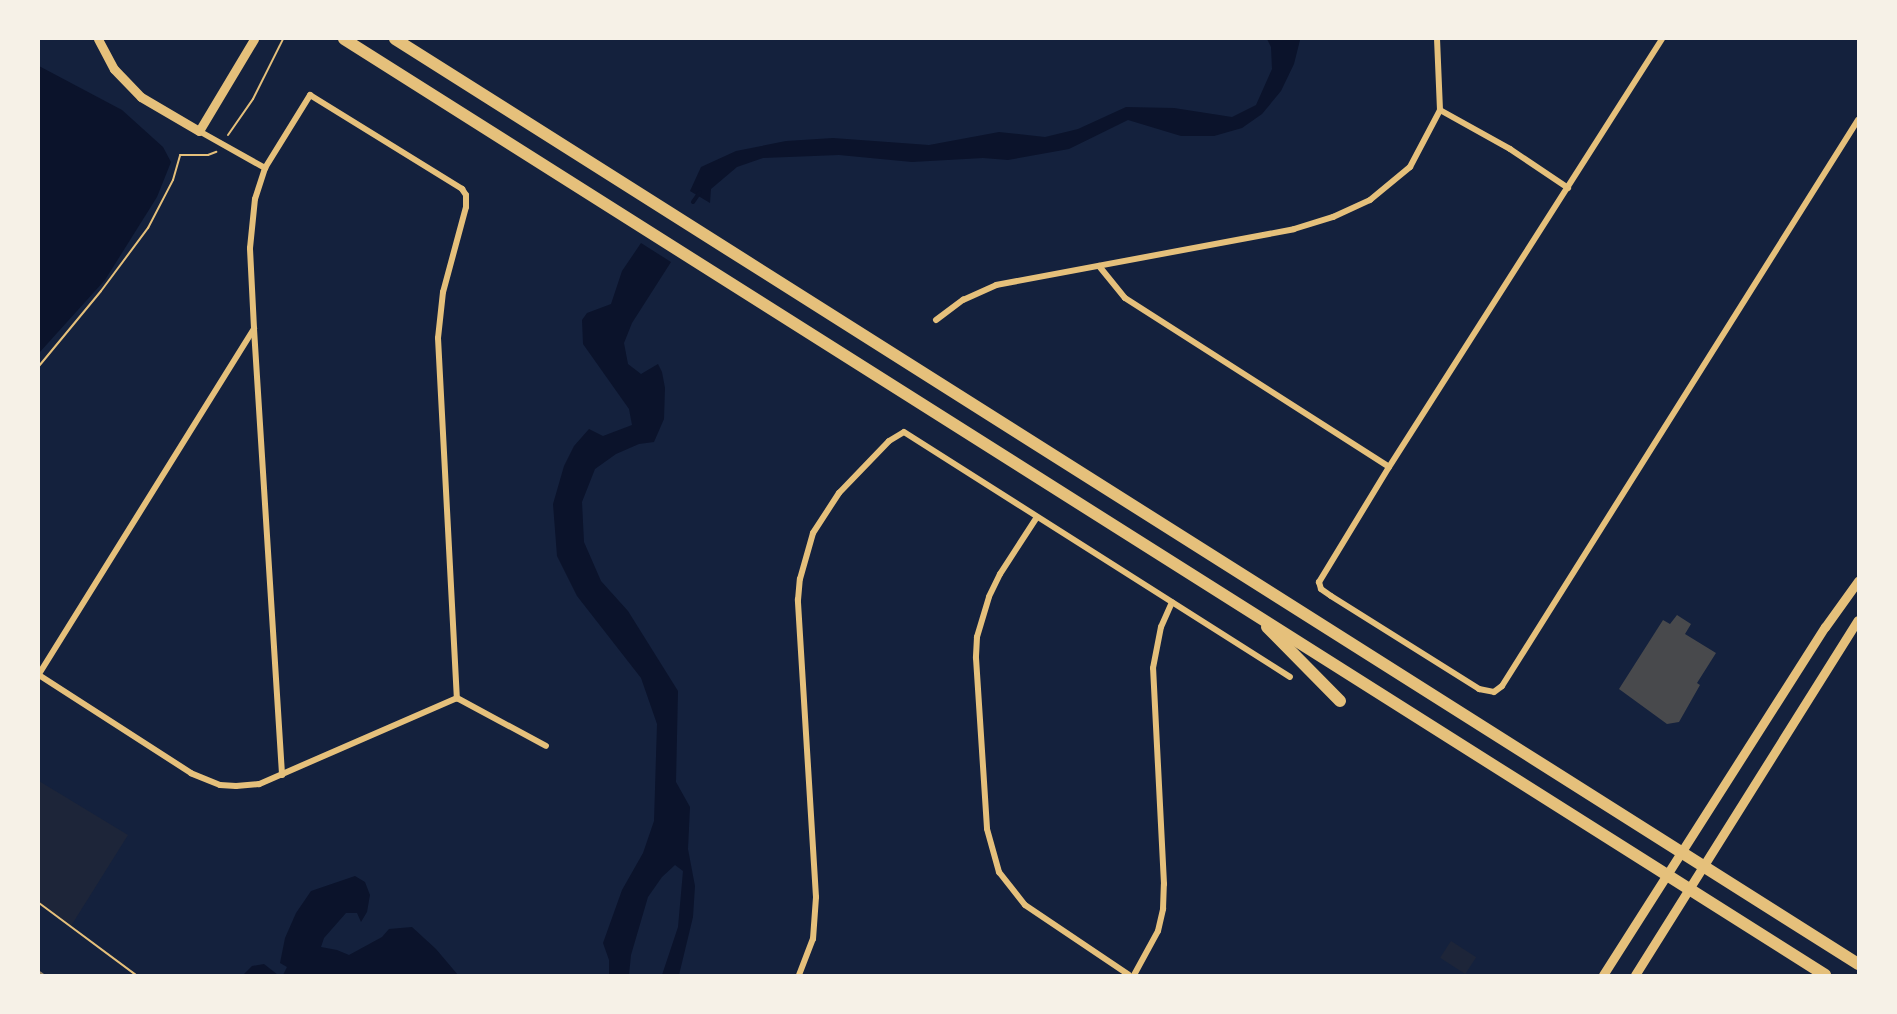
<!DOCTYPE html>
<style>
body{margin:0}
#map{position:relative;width:1897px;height:1014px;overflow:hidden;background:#14213d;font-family:"Titillium Web",sans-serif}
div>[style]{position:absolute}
.green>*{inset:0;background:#1d2539;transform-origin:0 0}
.water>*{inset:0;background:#0b132b}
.stream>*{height:4px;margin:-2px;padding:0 2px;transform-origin:2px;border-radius:2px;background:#0b132b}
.building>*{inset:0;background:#48494c}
.path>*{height:2px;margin:-1px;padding:0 1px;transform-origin:1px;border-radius:1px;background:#e5c07b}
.minor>*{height:6px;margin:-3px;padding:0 3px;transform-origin:3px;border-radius:3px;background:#e5c07b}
.tertiary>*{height:9px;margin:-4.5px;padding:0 4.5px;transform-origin:4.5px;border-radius:4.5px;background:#e5c07b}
.primary>*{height:12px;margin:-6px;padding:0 6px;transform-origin:6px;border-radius:6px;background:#e5c07b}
.rail>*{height:4px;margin:-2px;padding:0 2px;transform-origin:2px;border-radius:2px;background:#918062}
span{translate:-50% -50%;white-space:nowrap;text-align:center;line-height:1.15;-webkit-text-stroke:5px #f6f1e7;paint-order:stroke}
.frame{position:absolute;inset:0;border:40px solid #f6f1e7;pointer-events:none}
</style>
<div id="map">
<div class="green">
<i style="clip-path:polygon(39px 781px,128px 835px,71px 926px,39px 903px)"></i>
<i style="left:1451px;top:941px;width:30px;height:20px;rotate:33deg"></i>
</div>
<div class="water">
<i style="clip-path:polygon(1267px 39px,1300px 40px,1294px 64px,1281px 91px,1262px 114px,1242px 128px,1214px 136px,1181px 136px,1128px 120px,1069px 149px,1008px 160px,983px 158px,912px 162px,839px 155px,763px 158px,737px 167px,711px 189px,710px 203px,690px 191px,701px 167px,736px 151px,786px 141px,833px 138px,929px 145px,999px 132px,1045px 137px,1078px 129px,1126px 107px,1174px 108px,1232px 117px,1256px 105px,1272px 69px,1271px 47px)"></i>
<i style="clip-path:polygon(39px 66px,122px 110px,163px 147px,171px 162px,157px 197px,105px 280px,39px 353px)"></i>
<i style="clip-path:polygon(641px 243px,671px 262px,632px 323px,624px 343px,628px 364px,641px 374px,658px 364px,662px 372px,665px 388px,664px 419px,654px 442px,639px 444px,616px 454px,595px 469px,582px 502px,584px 542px,601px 581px,628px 611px,678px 691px,676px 782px,690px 807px,688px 849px,695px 886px,693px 917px,679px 975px,662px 975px,678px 927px,683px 871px,675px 865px,662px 877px,648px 897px,631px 955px,629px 975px,609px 975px,609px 960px,603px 943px,622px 890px,643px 853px,654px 821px,657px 724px,641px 678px,577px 596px,557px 556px,553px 504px,564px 466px,574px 446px,589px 429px,603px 436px,632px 425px,629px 409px,583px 344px,582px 320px,587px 313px,611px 304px,622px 271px)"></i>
<i style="clip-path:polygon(355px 876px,365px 882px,370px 895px,367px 912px,361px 922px,357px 913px,346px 913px,324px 938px,321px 947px,337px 950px,349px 955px,382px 937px,389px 929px,412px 927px,436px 949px,458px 975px,283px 975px,287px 967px,280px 963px,285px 938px,296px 913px,311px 891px)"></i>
<i style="clip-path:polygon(264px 964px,278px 975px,243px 975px,252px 966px)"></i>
</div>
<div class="stream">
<i style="left:693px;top:202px;width:12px;rotate:-55deg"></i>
</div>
<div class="building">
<i style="clip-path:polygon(1677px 615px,1691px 624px,1685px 634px,1716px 653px,1697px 683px,1700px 685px,1679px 722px,1667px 724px,1619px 689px,1663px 620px,1670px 624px)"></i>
</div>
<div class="path">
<i style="left:228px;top:135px;width:44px;rotate:-55.2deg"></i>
<i style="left:253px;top:99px;width:67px;rotate:-63.4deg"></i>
<i style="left:39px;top:366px;width:97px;rotate:-50.4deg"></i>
<i style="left:101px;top:291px;width:79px;rotate:-53.3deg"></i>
<i style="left:148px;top:228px;width:54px;rotate:-62.5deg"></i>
<i style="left:173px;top:180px;width:26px;rotate:-74deg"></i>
<i style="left:180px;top:155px;width:28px"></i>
<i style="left:208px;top:155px;width:9px;rotate:-21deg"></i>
<i style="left:39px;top:903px;width:121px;rotate:36.6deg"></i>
</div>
<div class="minor">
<i style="left:1662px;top:39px;width:508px;rotate:122.53deg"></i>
<i style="left:1389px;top:467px;width:135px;rotate:121.3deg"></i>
<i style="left:1319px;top:582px;width:7px;rotate:74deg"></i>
<i style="left:1321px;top:589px;width:12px;rotate:35deg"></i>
<i style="left:1331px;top:596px;width:175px;rotate:32.1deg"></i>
<i style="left:1479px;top:689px;width:15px;rotate:11deg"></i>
<i style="left:1494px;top:692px;width:10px;rotate:-37deg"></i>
<i style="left:1502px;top:686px;width:669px;rotate:-57.83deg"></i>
<i style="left:1440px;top:110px;width:80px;rotate:29.1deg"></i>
<i style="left:1510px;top:149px;width:70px;rotate:33.9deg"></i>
<i style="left:199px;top:131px;width:76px;rotate:29.3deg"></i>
<i style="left:1099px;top:266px;width:41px;rotate:50.9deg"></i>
<i style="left:1125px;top:298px;width:313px;rotate:32.6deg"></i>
<i style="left:936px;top:320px;width:34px;rotate:-37deg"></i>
<i style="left:963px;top:300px;width:36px;rotate:-24deg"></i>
<i style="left:996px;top:285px;width:303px;rotate:-10.6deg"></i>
<i style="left:1294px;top:229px;width:41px;rotate:-17.1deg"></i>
<i style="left:1333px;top:217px;width:41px;rotate:-24.7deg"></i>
<i style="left:1370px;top:200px;width:52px;rotate:-39.5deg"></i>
<i style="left:1410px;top:167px;width:64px;rotate:-62.2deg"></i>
<i style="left:1440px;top:110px;width:71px;rotate:-92.4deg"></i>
<i style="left:254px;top:329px;width:447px;rotate:86.4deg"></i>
<i style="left:1037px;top:517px;width:68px;rotate:123deg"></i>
<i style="left:1000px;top:574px;width:25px;rotate:116deg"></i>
<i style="left:989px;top:597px;width:42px;rotate:106.7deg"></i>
<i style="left:977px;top:637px;width:21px;rotate:93deg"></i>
<i style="left:976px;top:658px;width:171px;rotate:86.3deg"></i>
<i style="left:987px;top:829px;width:45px;rotate:74.4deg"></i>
<i style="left:999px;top:872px;width:42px;rotate:51.8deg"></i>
<i style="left:1025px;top:905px;width:125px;rotate:33.9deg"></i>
<i style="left:39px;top:674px;width:407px;rotate:-58.1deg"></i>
<i style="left:254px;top:328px;width:80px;rotate:-92.9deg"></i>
<i style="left:250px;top:248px;width:49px;rotate:-84.2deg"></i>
<i style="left:255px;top:199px;width:33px;rotate:-72deg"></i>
<i style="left:265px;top:168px;width:86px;rotate:-58.3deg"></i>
<i style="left:310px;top:95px;width:179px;rotate:31.7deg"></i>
<i style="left:462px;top:189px;width:7px;rotate:56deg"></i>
<i style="left:466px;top:195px;width:12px;rotate:90deg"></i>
<i style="left:466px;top:207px;width:88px;rotate:105.1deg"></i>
<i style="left:443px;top:292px;width:46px;rotate:96.2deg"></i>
<i style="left:438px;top:338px;width:361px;rotate:87deg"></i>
<i style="left:457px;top:698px;width:216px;rotate:156.5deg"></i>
<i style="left:259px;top:784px;width:23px;rotate:175deg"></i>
<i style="left:236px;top:786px;width:16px;rotate:-176deg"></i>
<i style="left:220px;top:785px;width:31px;rotate:-158deg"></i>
<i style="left:191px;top:773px;width:181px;rotate:-147.2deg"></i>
<i style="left:457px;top:698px;width:101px;rotate:28.3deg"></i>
<i style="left:799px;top:975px;width:39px;rotate:-69deg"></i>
<i style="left:813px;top:939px;width:42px;rotate:-85.9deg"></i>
<i style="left:816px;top:897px;width:298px;rotate:-93.5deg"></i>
<i style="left:798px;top:600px;width:21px;rotate:-85deg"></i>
<i style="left:800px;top:579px;width:48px;rotate:-74.2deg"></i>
<i style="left:813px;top:533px;width:48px;rotate:-57deg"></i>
<i style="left:839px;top:493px;width:72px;rotate:-46.1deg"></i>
<i style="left:889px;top:441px;width:17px;rotate:-31deg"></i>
<i style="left:904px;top:432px;width:457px;rotate:32.4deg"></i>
<i style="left:1134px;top:975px;width:50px;rotate:-61.4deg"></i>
<i style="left:1158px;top:931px;width:23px;rotate:-77deg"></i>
<i style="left:1163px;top:909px;width:25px;rotate:-88deg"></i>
<i style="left:1164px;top:884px;width:216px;rotate:-92.9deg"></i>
<i style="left:1153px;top:668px;width:42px;rotate:-79deg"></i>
<i style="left:1161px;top:627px;width:27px;rotate:-66deg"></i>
</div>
<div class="tertiary">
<i style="left:98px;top:39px;width:34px;rotate:62deg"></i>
<i style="left:114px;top:69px;width:39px;rotate:46deg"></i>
<i style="left:141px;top:97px;width:67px;rotate:30.4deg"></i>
<i style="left:199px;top:131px;width:107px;rotate:-59.1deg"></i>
<i style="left:1603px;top:975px;width:413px;rotate:-57.5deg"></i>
<i style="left:1825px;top:627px;width:57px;rotate:-54.3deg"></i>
<i style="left:1635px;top:975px;width:419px;rotate:-57.9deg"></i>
</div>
<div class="primary">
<i style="left:344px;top:39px;width:1752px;rotate:32.29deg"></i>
<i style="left:395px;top:39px;width:1731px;rotate:32.3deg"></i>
<i style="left:1267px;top:627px;width:104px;rotate:45.4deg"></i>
</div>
<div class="rail">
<i style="left:39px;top:973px;width:4px;rotate:34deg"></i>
</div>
<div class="frame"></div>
</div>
